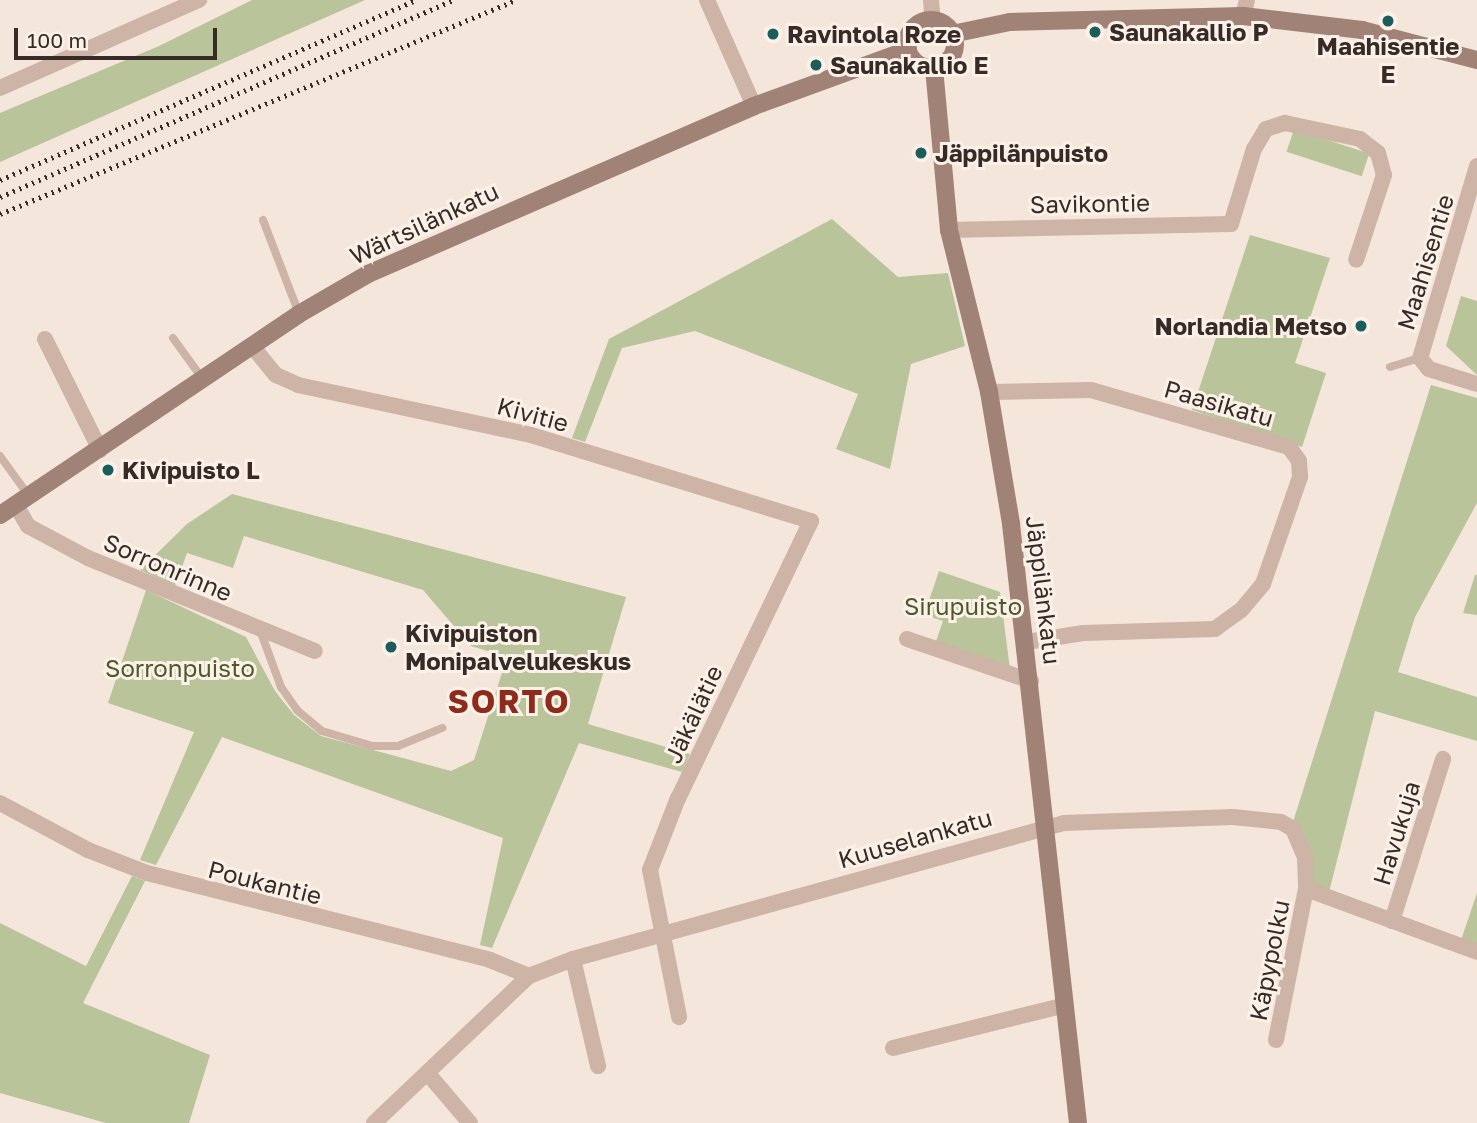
<!DOCTYPE html>
<meta charset="utf-8">
<style>
body{margin:0}
#map{position:relative;width:1477px;height:1123px;overflow:hidden;background:#f4e6db;font-family:"Golos Text",sans-serif}
div>[style]{position:absolute}
.green>*{inset:0;background:#bac49a;transform-origin:0 0}
.lane>*{height:8px;margin:-4px;padding:0 4px;transform-origin:4px;border-radius:4px;background:#cdb4a6}
.street>*{height:16px;margin:-8px;padding:0 8px;transform-origin:8px;border-radius:8px;background:#cdb4a6}
.secondary>*{height:18px;margin:-9px;padding:0 9px;transform-origin:9px;border-radius:9px;background:#a18277}
.secondary>.ring{margin:-9px;padding:0;box-sizing:content-box;background:none;border:18px solid #a18277;border-radius:50%}
.rail>*{height:4.5px;margin-top:-2.25px;transform-origin:0;background:repeating-linear-gradient(90deg,#382b27 0 2px,transparent 0 7px)}
.dots>*{width:19px;height:19px;translate:-50% -50%;box-sizing:border-box;border:4px solid #fbf1e8;border-radius:50%}
span{translate:-50% -50%;white-space:nowrap;text-align:center;line-height:1.15;-webkit-text-stroke:6px #fbf1e8;paint-order:stroke}
.poi-label{font-size:24px;color:#382b27;font-weight:700}
.left{translate:0 -50%;text-align:left}
.right{translate:-100% -50%;text-align:right}
.street-label{font-size:24px;color:#382b27}
.park-label{font-size:24px;color:#4c5929}
.district-label{font-size:32px;color:#8e2b1a;font-weight:700;letter-spacing:2px}
.scale{position:absolute;left:14px;top:28px;width:203px;height:32px;box-sizing:border-box;border:4px solid #382b27;border-top:0;padding-left:9px;font-size:21px;line-height:24px;white-space:nowrap;color:#382b27;-webkit-text-stroke:5px #fbf1e8;paint-order:stroke}
</style>
<div id="map">
<div class="green">
<i style="clip-path:polygon(252px 0,365px 0,0 162px,0 113px,159px 46px)"></i>
<i style="left:1294px;top:129px;width:79px;height:24px;rotate:18deg"></i>
<i style="clip-path:polygon(832px 219px,898px 277px,948px 273px,965px 346px,911px 364px,890px 469px,836px 449px,858px 394px,695px 331px,622px 348px,585px 442px,572px 438px,609px 339px)"></i>
<i style="clip-path:polygon(1250px 235px,1330px 258px,1295px 363px,1326px 373px,1302px 447px,1192px 410px)"></i>
<i style="clip-path:polygon(1461px 296px,1477px 301px,1477px 375px,1446px 346px)"></i>
<i style="clip-path:polygon(1431px 385px,1477px 398px,1477px 503px,1415px 617px,1398px 672px,1477px 697px,1477px 741px,1375px 711px,1329px 892px,1310px 886px,1293px 822px)"></i>
<i style="clip-path:polygon(232px 494px,626px 597px,588px 724px,690px 754px,682px 772px,579px 743px,492px 948px,480px 945px,503px 838px,222px 737px,156px 865px,140px 860px,194px 732px,108px 703px,146px 590px,246px 637px,275px 691px,294px 715px,321px 736px,451px 771px,474px 760px,507px 657px,471px 646px,423px 590px,244px 536px,233px 568px,187px 553px,175px 586px,140px 570px,187px 524px)"></i>
<i style="clip-path:polygon(939px 571px,1000px 592px,1010px 669px,935px 644px,943px 621px,924px 615px)"></i>
<i style="clip-path:polygon(1475px 575px,1477px 575px,1477px 615px,1463px 613px)"></i>
<i style="clip-path:polygon(132px 876px,145px 881px,83px 1003px,210px 1055px,189px 1123px,106px 1123px,0 1093px,0 923px,86px 966px)"></i>
<i style="clip-path:polygon(1477px 893px,1477px 949px,1460px 943px)"></i>
</div>
<div class="lane">
<i style="left:263px;top:220px;width:101px;rotate:69deg"></i>
<i style="left:173px;top:338px;width:49px;rotate:54.1deg"></i>
<i style="left:1390px;top:367px;width:31px;rotate:-17deg"></i>
<i style="left:0;top:456px;width:49px;rotate:54.1deg"></i>
<i style="left:260px;top:630px;width:61px;rotate:69.8deg"></i>
<i style="left:281px;top:687px;width:29px;rotate:55deg"></i>
<i style="left:298px;top:711px;width:31px;rotate:40deg"></i>
<i style="left:322px;top:731px;width:52px;rotate:16.7deg"></i>
<i style="left:372px;top:746px;width:26px"></i>
<i style="left:398px;top:746px;width:48px;rotate:-22.2deg"></i>
</div>
<div class="street">
<i style="left:707px;top:0;width:116px;rotate:66.1deg"></i>
<i style="left:931px;top:0;width:21px;rotate:85deg"></i>
<i style="left:1243px;top:16px;width:16px;rotate:-76deg"></i>
<i style="left:0;top:88px;width:218px;rotate:-23.9deg"></i>
<i style="left:1477px;top:166px;width:200px;rotate:106.5deg"></i>
<i style="left:1420px;top:358px;width:14px;rotate:51deg"></i>
<i style="left:1429px;top:369px;width:50px;rotate:17.4deg"></i>
<i style="left:949px;top:230px;width:282px;rotate:-1.2deg"></i>
<i style="left:1231px;top:224px;width:78px;rotate:-73deg"></i>
<i style="left:1254px;top:149px;width:23px;rotate:-59deg"></i>
<i style="left:1266px;top:129px;width:20px;rotate:-18deg"></i>
<i style="left:1285px;top:123px;width:77px;rotate:12deg"></i>
<i style="left:1360px;top:139px;width:23px;rotate:38deg"></i>
<i style="left:1378px;top:153px;width:23px;rotate:75deg"></i>
<i style="left:1384px;top:175px;width:89px;rotate:108.2deg"></i>
<i style="left:45px;top:339px;width:124px;rotate:63.6deg"></i>
<i style="left:253px;top:347px;width:36px;rotate:51deg"></i>
<i style="left:276px;top:375px;width:24px;rotate:24deg"></i>
<i style="left:298px;top:385px;width:238px;rotate:12.1deg"></i>
<i style="left:531px;top:435px;width:293px;rotate:17.1deg"></i>
<i style="left:811px;top:521px;width:307px;rotate:115.6deg"></i>
<i style="left:678px;top:798px;width:77px;rotate:111.3deg"></i>
<i style="left:650px;top:870px;width:150px;rotate:78.8deg"></i>
<i style="left:989px;top:392px;width:102px;rotate:-1.1deg"></i>
<i style="left:1091px;top:390px;width:206px;rotate:16.1deg"></i>
<i style="left:1289px;top:447px;width:17px;rotate:54deg"></i>
<i style="left:1299px;top:461px;width:16px;rotate:86deg"></i>
<i style="left:1300px;top:477px;width:113px;rotate:109.1deg"></i>
<i style="left:1263px;top:584px;width:34px;rotate:130deg"></i>
<i style="left:1241px;top:610px;width:32px;rotate:144deg"></i>
<i style="left:1215px;top:629px;width:132px;rotate:178.3deg"></i>
<i style="left:1083px;top:633px;width:57px;rotate:170.9deg"></i>
<i style="left:17px;top:507px;width:22px;rotate:60deg"></i>
<i style="left:28px;top:526px;width:68px;rotate:28.1deg"></i>
<i style="left:88px;top:558px;width:245px;rotate:22.3deg"></i>
<i style="left:907px;top:639px;width:131px;rotate:18.7deg"></i>
<i style="left:0;top:803px;width:100px;rotate:28.1deg"></i>
<i style="left:88px;top:850px;width:63px;rotate:21.3deg"></i>
<i style="left:147px;top:873px;width:354px;rotate:14.2deg"></i>
<i style="left:490px;top:960px;width:42px;rotate:22.3deg"></i>
<i style="left:1392px;top:921px;width:170px;rotate:-72.5deg"></i>
<i style="left:573px;top:959px;width:110px;rotate:76.8deg"></i>
<i style="left:1276px;top:1040px;width:154px;rotate:-78.8deg"></i>
<i style="left:893px;top:1048px;width:177px;rotate:-14deg"></i>
<i style="left:429px;top:1075px;width:63px;rotate:49.5deg"></i>
<i style="left:374px;top:1123px;width:214px;rotate:-43.5deg"></i>
<i style="left:529px;top:976px;width:47px;rotate:-21.1deg"></i>
<i style="left:573px;top:959px;width:509px;rotate:-15.48deg"></i>
<i style="left:1064px;top:823px;width:169px;rotate:-2deg"></i>
<i style="left:1233px;top:817px;width:48px;rotate:5.9deg"></i>
<i style="left:1281px;top:822px;width:14px;rotate:30deg"></i>
<i style="left:1293px;top:829px;width:30px;rotate:67deg"></i>
<i style="left:1305px;top:857px;width:32px;rotate:88deg"></i>
<i style="left:1306px;top:889px;width:182px;rotate:20.2deg"></i>
</div>
<div class="secondary">
<i class="ring" style="left:907px;top:20px;width:30px;height:30px"></i>
<i style="left:952px;top:34px;width:59px;rotate:-11.7deg"></i>
<i style="left:1010px;top:22px;width:233px;rotate:-1.5deg"></i>
<i style="left:1243px;top:16px;width:120px;rotate:6.7deg"></i>
<i style="left:1362px;top:30px;width:119px;rotate:14.6deg"></i>
<i style="left:934px;top:68px;width:163px;rotate:84.7deg"></i>
<i style="left:949px;top:230px;width:167px;rotate:76.1deg"></i>
<i style="left:989px;top:392px;width:134px;rotate:80.5deg"></i>
<i style="left:1011px;top:524px;width:603px;rotate:83.62deg"></i>
<i style="left:0;top:515px;width:360px;rotate:-33.9deg"></i>
<i style="left:299px;top:314px;width:80px;rotate:-30.1deg"></i>
<i style="left:368px;top:274px;width:421px;rotate:-23.5deg"></i>
<i style="left:754px;top:106px;width:164px;rotate:-20deg"></i>
</div>
<div class="rail">
<i style="left:0;top:180px;width:452px;rotate:-23.4deg"></i>
<i style="left:0;top:197px;width:495px;rotate:-23.5deg"></i>
<i style="left:0;top:214px;width:559px;rotate:-22.53deg"></i>
</div>
<div class="dots">
<i style="left:1388px;top:21px;background:#1a5d5c"></i>
<i style="left:1095px;top:32px;background:#1a5d5c"></i>
<i style="left:773px;top:34px;background:#1a5d5c"></i>
<i style="left:816px;top:65px;background:#1a5d5c"></i>
<i style="left:921px;top:153px;background:#1a5d5c"></i>
<i style="left:1361px;top:326px;background:#1a5d5c"></i>
<i style="left:108px;top:470px;background:#1a5d5c"></i>
<i style="left:391px;top:647px;background:#1a5d5c"></i>
</div>
<div class="poi-label">
<span class="left" style="left:1109px;top:32px">Saunakallio P</span>
<span class="left" style="left:787px;top:34px">Ravintola Roze</span>
<span style="left:1388px;top:60px">Maahisentie<br>E</span>
<span class="left" style="left:830px;top:65px">Saunakallio E</span>
<span class="left" style="left:935px;top:153px">Jäppilänpuisto</span>
<span class="right" style="left:1347px;top:326px">Norlandia Metso</span>
<span class="left" style="left:122px;top:470px">Kivipuisto L</span>
<span class="left" style="left:405px;top:647px">Kivipuiston<br>Monipalvelukeskus</span>
</div>
<div class="street-label">
<span style="left:1090px;top:203px;rotate:-1deg">Savikontie</span>
<span style="left:424px;top:223px;rotate:-25deg">Wärtsilänkatu</span>
<span style="left:1425px;top:262px;rotate:-73deg">Maahisentie</span>
<span style="left:1219px;top:403px;rotate:16deg">Paasikatu</span>
<span style="left:533px;top:414px;rotate:15deg">Kivitie</span>
<span style="left:168px;top:567px;rotate:23deg">Sorronrinne</span>
<span style="left:1044px;top:590px;rotate:83deg">Jäppilänkatu</span>
<span style="left:693px;top:714px;rotate:-65deg">Jäkälätie</span>
<span style="left:1396px;top:833px;rotate:-73deg">Havukuja</span>
<span style="left:915px;top:838px;rotate:-16deg">Kuuselankatu</span>
<span style="left:265px;top:882px;rotate:14deg">Poukantie</span>
<span style="left:1269px;top:960px;rotate:-79deg">Käpypolku</span>
</div>
<div class="park-label">
<span style="left:963px;top:606px">Sirupuisto</span>
<span style="left:180px;top:668px">Sorronpuisto</span>
</div>
<div class="district-label">
<span style="left:509px;top:701px">SORTO</span>
</div>
<div class="scale">100 m</div>
</div>
